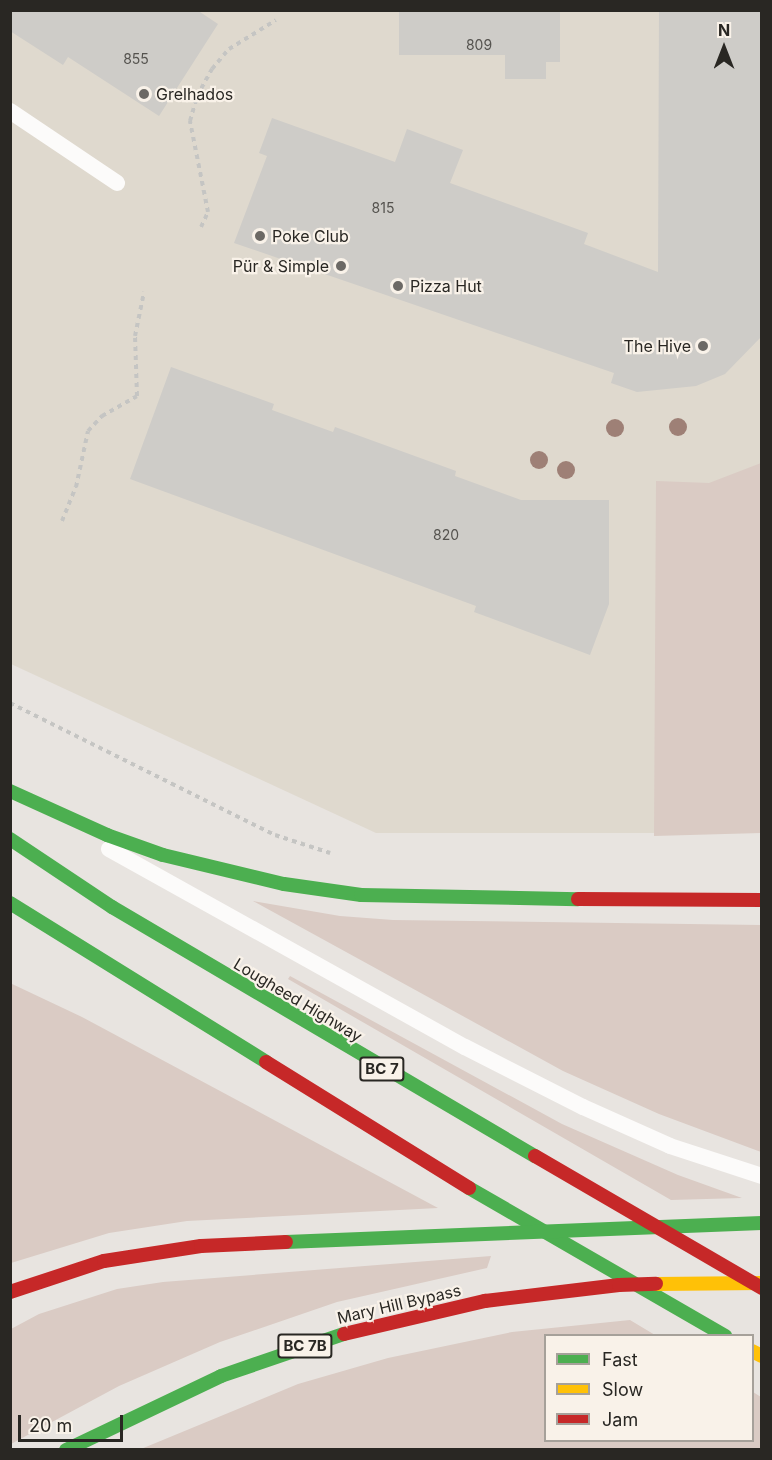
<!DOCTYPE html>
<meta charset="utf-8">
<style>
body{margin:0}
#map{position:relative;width:772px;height:1460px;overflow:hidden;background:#e8e4e0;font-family:Inter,sans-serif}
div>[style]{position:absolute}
.built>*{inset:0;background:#dfd9ce}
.green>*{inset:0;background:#dacbc4}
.building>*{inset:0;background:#ceccc8}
.path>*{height:4px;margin-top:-2px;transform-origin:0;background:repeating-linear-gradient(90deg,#c5c5c3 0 4.5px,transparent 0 9px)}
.lane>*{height:16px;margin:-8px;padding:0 8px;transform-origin:8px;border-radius:8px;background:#fcfbfa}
.fast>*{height:14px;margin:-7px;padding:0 7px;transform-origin:7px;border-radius:7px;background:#4caf50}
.slow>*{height:14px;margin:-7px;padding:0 7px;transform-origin:7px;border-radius:7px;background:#ffc107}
.jam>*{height:14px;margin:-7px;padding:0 7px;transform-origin:7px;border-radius:7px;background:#c62828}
.trees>*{width:18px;height:18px;margin:-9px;border-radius:50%;background:#9e8076}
.dots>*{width:16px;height:16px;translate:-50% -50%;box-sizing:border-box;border:3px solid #f9f2e9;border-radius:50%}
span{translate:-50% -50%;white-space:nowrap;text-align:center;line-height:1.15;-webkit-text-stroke:4.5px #f9f2e9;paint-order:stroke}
.number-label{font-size:14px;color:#55534f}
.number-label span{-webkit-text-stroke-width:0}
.shield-label span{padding:2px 4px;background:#f9f2e9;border:2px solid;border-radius:4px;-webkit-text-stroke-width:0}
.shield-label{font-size:15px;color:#292723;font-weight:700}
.poi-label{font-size:16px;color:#292723}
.left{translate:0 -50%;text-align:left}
.right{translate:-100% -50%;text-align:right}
.street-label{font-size:16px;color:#292723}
.frame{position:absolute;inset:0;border:12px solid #292723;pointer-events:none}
.legend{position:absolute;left:544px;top:1334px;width:210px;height:108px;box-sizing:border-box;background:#f9f2e9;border:2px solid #a6a19a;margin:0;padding:8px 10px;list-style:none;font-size:18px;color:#292723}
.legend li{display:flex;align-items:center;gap:12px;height:30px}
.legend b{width:30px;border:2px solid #a6a19a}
.north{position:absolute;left:694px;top:18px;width:60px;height:60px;-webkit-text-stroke:4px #f9f2e9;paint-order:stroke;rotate:0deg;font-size:16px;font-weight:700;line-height:24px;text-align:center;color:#292723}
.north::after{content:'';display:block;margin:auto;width:21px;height:27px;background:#292723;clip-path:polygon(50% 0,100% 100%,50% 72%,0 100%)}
.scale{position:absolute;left:18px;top:1415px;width:105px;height:27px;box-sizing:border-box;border:3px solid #292723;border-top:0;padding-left:8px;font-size:18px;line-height:21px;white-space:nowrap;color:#292723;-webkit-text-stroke:4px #f9f2e9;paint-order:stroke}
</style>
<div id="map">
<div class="built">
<i style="clip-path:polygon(11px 11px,761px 11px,761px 833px,376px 833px,11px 664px)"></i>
</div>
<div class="green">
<i style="clip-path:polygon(761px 463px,761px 833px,654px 836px,656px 481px,709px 483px)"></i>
<i style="clip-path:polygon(253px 901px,340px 916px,393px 920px,761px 925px,761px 1152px,659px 1114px,563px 1071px)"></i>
<i style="clip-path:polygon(290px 976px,562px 1124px,678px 1175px,742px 1198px,671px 1200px,288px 979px)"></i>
<i style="clip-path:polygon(10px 983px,82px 1017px,438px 1208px,187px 1221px,109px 1233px,11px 1263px)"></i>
<i style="clip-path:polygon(491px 1256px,487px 1268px,337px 1302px,220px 1342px,119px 1386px,11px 1444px,11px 1329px,39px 1314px,117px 1289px,163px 1282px)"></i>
<i style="clip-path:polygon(630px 1320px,655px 1335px,546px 1336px,546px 1440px,752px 1440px,753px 1392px,761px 1397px,761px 1449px,141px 1449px,298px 1384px,388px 1358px,512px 1332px)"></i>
</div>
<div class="building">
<i style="clip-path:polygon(10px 10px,197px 10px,218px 24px,159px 116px,68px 57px,63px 65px,10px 31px)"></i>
<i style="clip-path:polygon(399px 10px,560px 10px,560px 62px,546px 62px,546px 79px,505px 79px,505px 55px,399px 55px)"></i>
<i style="clip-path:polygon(659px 10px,762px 10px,762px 336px,725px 374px,696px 386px,637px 392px,611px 383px,614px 373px,234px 243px,267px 156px,259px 153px,272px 118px,395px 162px,407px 129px,463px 150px,450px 183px,588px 233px,584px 244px,658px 272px)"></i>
<i style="clip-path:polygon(171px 367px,274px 404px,272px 410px,333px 432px,335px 427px,456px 471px,455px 476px,521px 500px,609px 500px,609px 604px,590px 655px,474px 612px,476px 606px,130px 479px)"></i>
</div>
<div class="path">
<i style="left:201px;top:227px;width:17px;rotate:-65deg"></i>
<i style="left:208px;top:212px;width:93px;rotate:-101.2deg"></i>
<i style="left:190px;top:121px;width:26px;rotate:-74deg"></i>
<i style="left:197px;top:96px;width:31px;rotate:-61deg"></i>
<i style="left:212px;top:69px;width:26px;rotate:-50deg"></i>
<i style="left:229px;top:49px;width:55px;rotate:-31.7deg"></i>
<i style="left:62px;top:521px;width:37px;rotate:-68deg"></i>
<i style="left:76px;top:487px;width:57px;rotate:-77.9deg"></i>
<i style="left:88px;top:431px;width:21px;rotate:-47deg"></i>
<i style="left:102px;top:416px;width:40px;rotate:-29.7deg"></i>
<i style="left:137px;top:396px;width:60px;rotate:-91.9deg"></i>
<i style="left:135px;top:336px;width:45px;rotate:-78.4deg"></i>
<i style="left:10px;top:703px;width:296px;rotate:26.5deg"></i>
<i style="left:275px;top:835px;width:58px;rotate:18.1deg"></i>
</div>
<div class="lane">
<i style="left:10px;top:111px;width:129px;rotate:33.9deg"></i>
<i style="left:109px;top:849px;width:407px;rotate:29.1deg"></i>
<i style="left:465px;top:1047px;width:132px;rotate:27deg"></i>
<i style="left:583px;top:1107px;width:95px;rotate:24.1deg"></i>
<i style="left:670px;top:1146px;width:97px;rotate:18.1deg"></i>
</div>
<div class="fast">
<i style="left:10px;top:791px;width:107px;rotate:24.4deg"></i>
<i style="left:107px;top:835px;width:59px;rotate:19.7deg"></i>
<i style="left:163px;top:855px;width:124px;rotate:13.5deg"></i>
<i style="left:284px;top:884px;width:78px;rotate:8.1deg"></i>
<i style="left:361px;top:895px;width:217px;rotate:1.1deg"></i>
<i style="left:10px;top:839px;width:123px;rotate:33.7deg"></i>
<i style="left:112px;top:907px;width:491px;rotate:30.5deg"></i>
<i style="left:10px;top:903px;width:301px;rotate:31.8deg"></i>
<i style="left:469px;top:1188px;width:296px;rotate:30deg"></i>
<i style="left:286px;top:1242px;width:476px;rotate:-2.3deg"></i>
<i style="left:66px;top:1450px;width:172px;rotate:-25.5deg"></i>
<i style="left:221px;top:1376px;width:130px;rotate:-18.9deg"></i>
</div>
<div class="slow">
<i style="left:656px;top:1284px;width:106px;rotate:-0.5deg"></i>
<i style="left:752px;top:1351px;width:11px;rotate:27deg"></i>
</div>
<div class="jam">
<i style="left:578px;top:899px;width:184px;rotate:0.3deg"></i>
<i style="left:266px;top:1062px;width:239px;rotate:31.8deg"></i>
<i style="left:535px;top:1156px;width:263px;rotate:30.2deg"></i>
<i style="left:10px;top:1292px;width:99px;rotate:-18.3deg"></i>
<i style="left:104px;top:1261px;width:98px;rotate:-8.8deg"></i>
<i style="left:201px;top:1246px;width:85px;rotate:-2.7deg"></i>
<i style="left:344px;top:1334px;width:145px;rotate:-13.2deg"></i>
<i style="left:485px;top:1301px;width:135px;rotate:-6.8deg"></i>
<i style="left:619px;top:1285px;width:37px;rotate:-2deg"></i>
</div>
<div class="trees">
<i style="left:678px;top:427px"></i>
<i style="left:615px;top:428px"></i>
<i style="left:539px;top:460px"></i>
<i style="left:566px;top:470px"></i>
</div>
<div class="dots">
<i style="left:144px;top:94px;background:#6c6965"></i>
<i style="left:260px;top:236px;background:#6c6965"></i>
<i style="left:341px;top:266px;background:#6c6965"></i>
<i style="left:398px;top:286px;background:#6c6965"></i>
<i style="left:703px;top:346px;background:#6c6965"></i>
</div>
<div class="number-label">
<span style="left:479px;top:45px">809</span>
<span style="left:136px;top:59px">855</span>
<span style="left:383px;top:208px">815</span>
<span style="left:446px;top:535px">820</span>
</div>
<div class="shield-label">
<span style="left:382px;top:1069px">BC 7</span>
<span style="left:305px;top:1346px">BC 7B</span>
</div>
<div class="poi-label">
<span class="left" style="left:156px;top:94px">Grelhados</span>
<span class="left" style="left:272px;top:236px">Poke Club</span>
<span class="right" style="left:329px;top:266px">Pür &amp; Simple</span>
<span class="left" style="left:410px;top:286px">Pizza Hut</span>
<span class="right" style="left:691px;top:346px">The Hive</span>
</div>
<div class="street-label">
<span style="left:298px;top:1000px;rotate:31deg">Lougheed Highway</span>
<span style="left:399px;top:1304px;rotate:-13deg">Mary Hill Bypass</span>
</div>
<div class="frame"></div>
<ul class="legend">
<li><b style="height:8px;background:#4caf50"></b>Fast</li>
<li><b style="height:8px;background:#ffc107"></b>Slow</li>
<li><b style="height:8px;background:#c62828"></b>Jam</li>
</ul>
<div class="north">N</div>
<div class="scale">20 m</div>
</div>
